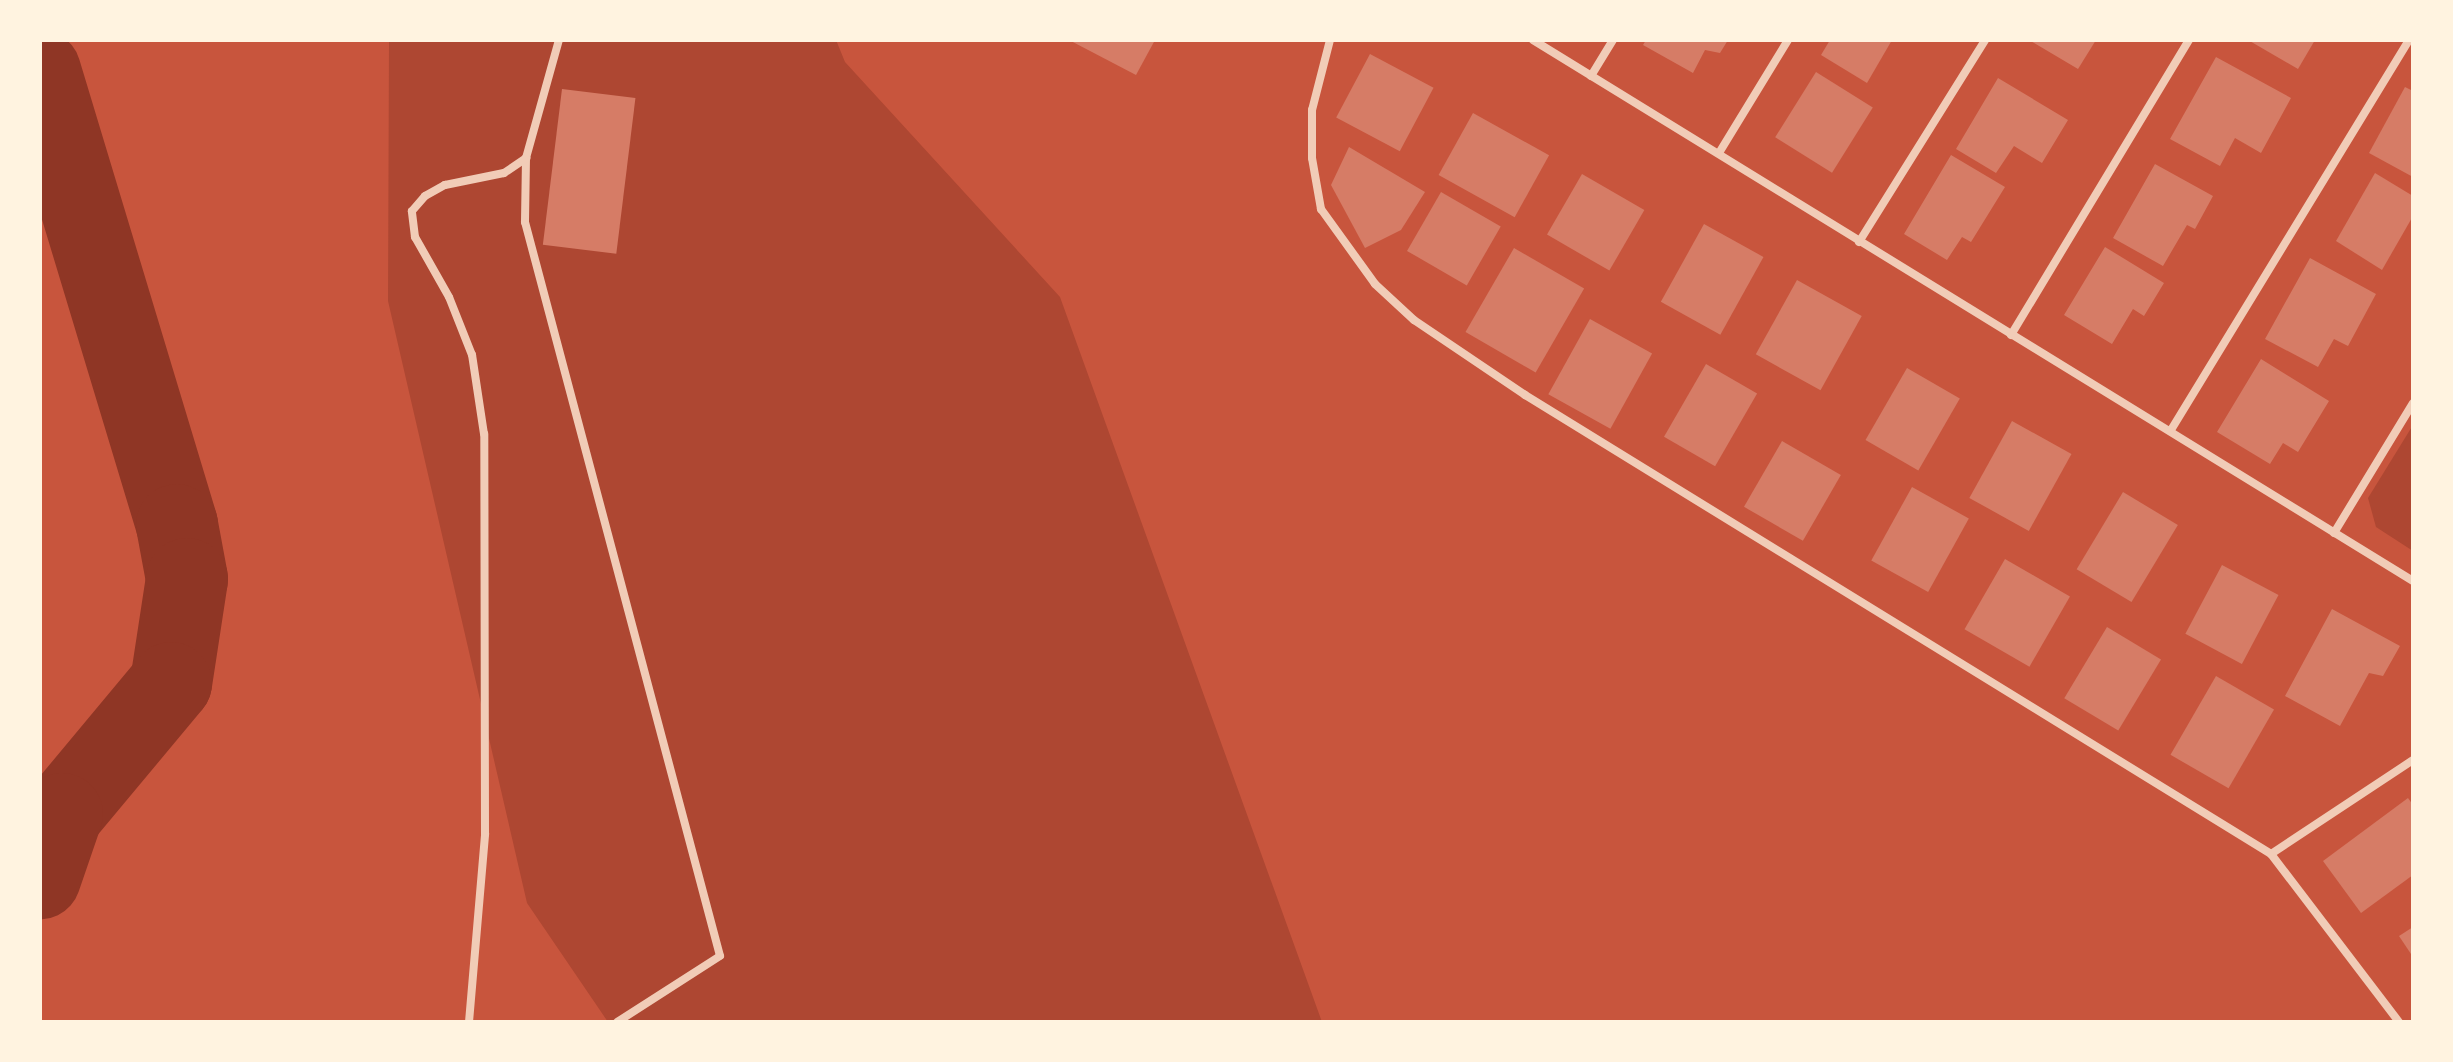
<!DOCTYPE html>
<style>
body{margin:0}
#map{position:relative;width:2453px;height:1062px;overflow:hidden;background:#c8553d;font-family:Barlow,sans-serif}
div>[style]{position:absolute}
.green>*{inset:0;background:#ae4732}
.river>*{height:82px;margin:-41px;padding:0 41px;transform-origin:41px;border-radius:41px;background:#8f3625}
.building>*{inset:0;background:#d67c66;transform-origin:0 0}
.minor>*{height:8px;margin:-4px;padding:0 4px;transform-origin:4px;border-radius:4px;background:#f1ccb7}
span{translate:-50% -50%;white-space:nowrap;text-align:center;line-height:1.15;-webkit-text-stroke:6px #fff3e0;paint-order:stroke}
.frame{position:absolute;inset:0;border:42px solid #fff3e0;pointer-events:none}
</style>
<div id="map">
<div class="green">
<i style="clip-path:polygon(389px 40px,836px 40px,845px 62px,1060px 297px,1322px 1022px,608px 1022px,527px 903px,388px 301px)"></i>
<i style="clip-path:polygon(2413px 425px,2413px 551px,2376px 527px,2368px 498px)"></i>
</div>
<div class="river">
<i style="left:40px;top:71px;width:474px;rotate:73.2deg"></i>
<i style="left:177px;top:525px;width:55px;rotate:79.5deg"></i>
<i style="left:187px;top:579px;width:105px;rotate:98.7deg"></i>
<i style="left:171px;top:683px;width:170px;rotate:129.8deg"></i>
<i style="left:62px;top:814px;width:68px;rotate:109deg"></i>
</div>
<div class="building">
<i style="clip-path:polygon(1069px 40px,1155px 40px,1136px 75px)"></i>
<i style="clip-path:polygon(1646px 40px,1728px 40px,1720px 53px,1705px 50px,1693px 73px,1643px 45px)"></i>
<i style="clip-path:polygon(1830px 40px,1892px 40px,1867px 83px,1821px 55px)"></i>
<i style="clip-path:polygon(2029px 40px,2096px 40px,2078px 69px)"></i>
<i style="clip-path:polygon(2248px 40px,2315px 40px,2298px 69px)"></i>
<i style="left:1370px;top:54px;width:72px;height:72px;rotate:28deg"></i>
<i style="clip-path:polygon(2216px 57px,2291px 98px,2261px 153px,2235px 138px,2220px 166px,2170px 139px)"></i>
<i style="left:1816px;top:72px;width:67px;height:77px;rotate:32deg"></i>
<i style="clip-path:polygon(1998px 78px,2068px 120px,2042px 163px,2014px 146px,1996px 173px,1956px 149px)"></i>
<i style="clip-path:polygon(2405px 87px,2413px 91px,2413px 177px,2369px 153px)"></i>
<i style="left:562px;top:89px;width:74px;height:157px;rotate:7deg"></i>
<i style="left:1473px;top:113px;width:87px;height:71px;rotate:29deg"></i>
<i style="clip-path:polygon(1349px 147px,1425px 192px,1401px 230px,1365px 248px,1331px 185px)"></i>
<i style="clip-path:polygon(1951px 155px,2005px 187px,1971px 242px,1962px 237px,1947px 260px,1904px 234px)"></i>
<i style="clip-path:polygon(2155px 164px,2213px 196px,2195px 229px,2187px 225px,2163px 266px,2113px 238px)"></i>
<i style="clip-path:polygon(2375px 173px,2413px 196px,2413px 216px,2382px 270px,2336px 241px)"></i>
<i style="left:1582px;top:174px;width:72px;height:70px;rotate:30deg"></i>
<i style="left:1441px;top:192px;width:69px;height:68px;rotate:30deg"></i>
<i style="left:1704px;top:224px;width:68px;height:89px;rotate:29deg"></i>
<i style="clip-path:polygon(2105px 247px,2164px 283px,2144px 316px,2133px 309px,2112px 344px,2064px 315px)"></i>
<i style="left:1514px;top:248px;width:81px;height:97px;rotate:30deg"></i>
<i style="clip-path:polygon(2310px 258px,2376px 294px,2348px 346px,2334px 339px,2318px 367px,2265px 339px)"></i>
<i style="left:1797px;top:280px;width:74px;height:85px;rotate:29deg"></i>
<i style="left:1590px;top:319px;width:71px;height:86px;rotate:29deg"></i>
<i style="clip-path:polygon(2261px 359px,2329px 401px,2298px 452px,2283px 443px,2270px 464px,2217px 432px)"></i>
<i style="left:1706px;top:364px;width:59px;height:84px;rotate:30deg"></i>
<i style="left:1907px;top:368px;width:61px;height:83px;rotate:30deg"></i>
<i style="left:2012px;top:421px;width:68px;height:88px;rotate:29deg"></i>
<i style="left:1782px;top:441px;width:68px;height:76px;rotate:30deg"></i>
<i style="left:1912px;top:487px;width:65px;height:84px;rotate:29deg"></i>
<i style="left:2123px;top:492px;width:64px;height:90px;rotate:31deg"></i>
<i style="left:2005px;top:559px;width:75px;height:81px;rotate:30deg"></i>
<i style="left:2222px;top:565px;width:64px;height:78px;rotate:28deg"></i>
<i style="clip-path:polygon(2332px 609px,2400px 646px,2383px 676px,2369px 673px,2340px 726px,2285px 696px)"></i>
<i style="left:2107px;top:627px;width:63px;height:83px;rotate:31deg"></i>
<i style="left:2216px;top:676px;width:67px;height:91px;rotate:30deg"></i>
<i style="clip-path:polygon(2408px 798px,2413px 805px,2413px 875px,2361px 913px,2323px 861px)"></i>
<i style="clip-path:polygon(2413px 927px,2413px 957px,2399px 936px)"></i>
</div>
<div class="minor">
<i style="left:1330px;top:40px;width:72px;rotate:104.4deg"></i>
<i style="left:1312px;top:110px;width:48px;rotate:90deg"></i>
<i style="left:1312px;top:158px;width:52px;rotate:80deg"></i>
<i style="left:1321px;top:209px;width:92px;rotate:54.2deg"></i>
<i style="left:1375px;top:284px;width:53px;rotate:42.7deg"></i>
<i style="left:1414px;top:320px;width:134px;rotate:34deg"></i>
<i style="left:1525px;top:395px;width:876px;rotate:31.6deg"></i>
<i style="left:2271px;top:854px;width:211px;rotate:52.7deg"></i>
<i style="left:1533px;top:40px;width:1033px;rotate:31.58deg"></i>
<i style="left:1591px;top:76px;width:42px;rotate:-58.6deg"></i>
<i style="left:1719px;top:153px;width:132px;rotate:-58.6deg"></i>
<i style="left:526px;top:158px;width:64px;rotate:90.9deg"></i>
<i style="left:525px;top:222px;width:759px;rotate:75.12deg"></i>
<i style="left:720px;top:956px;width:122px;rotate:147.3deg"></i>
<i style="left:1859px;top:242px;width:238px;rotate:-58deg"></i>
<i style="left:2011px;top:335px;width:345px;rotate:-58.9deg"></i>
<i style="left:2171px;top:430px;width:457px;rotate:-58.6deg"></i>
<i style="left:2334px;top:533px;width:152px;rotate:-58.7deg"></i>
<i style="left:2271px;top:854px;width:170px;rotate:-33.5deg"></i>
<i style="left:469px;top:1022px;width:189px;rotate:-85.1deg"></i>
<i style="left:485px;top:834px;width:400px;rotate:-90.1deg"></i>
<i style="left:484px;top:434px;width:80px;rotate:-98.6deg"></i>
<i style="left:472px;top:355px;width:62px;rotate:-111.6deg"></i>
<i style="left:449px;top:297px;width:69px;rotate:-119.5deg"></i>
<i style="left:415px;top:237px;width:26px;rotate:-97deg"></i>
<i style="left:412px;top:211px;width:20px;rotate:-49deg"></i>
<i style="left:425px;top:196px;width:23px;rotate:-29deg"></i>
<i style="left:445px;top:185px;width:60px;rotate:-11.5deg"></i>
<i style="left:504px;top:173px;width:27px;rotate:-34deg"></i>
<i style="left:526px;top:158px;width:123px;rotate:-74.4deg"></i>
</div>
<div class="frame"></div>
</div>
